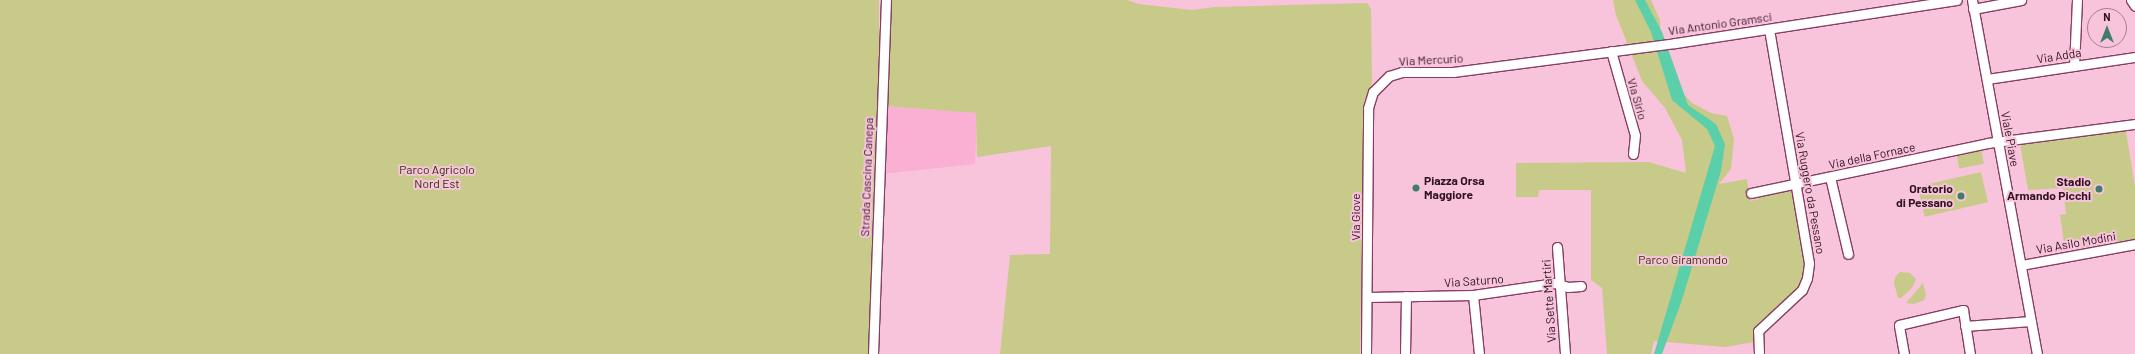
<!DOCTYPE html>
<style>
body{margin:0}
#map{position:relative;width:2135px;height:354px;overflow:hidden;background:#f8c4db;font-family:Barlow,sans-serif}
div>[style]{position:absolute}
.built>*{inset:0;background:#fab0d2}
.green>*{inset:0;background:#c8ca89;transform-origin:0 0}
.water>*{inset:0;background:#5bceaa}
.roads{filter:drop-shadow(1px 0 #873e64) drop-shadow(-1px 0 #873e64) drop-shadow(0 1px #873e64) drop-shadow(0 -1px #873e64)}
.minor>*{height:9px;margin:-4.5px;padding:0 4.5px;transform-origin:4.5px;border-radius:4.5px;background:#fff}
.dots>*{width:11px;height:11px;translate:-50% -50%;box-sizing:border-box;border:2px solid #f8c4db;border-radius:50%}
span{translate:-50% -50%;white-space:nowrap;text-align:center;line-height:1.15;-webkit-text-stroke:4px #f8c4db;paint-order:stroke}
.street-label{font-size:12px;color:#311222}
.park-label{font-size:12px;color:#2f3006}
.poi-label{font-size:12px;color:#311222;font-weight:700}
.left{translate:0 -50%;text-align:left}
.right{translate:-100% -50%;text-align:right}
.north{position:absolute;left:2087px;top:8px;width:40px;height:40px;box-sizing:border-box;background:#f8c4db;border:1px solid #a87d91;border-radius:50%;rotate:0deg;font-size:11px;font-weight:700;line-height:16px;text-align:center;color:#311222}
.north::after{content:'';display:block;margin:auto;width:14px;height:18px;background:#3f7d69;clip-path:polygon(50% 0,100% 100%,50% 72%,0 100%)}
</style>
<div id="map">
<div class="built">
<i style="clip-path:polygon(885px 106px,977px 113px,975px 164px,883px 174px)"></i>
</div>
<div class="green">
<i style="left:0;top:0;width:879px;height:354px"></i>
<i style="clip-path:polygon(889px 0,1127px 0,1139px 4px,1192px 10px,1215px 7px,1367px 3px,1371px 9px,1372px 84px,1364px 101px,1360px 354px,1000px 354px,1010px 255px,1050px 254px,1051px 146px,977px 157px,976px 113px,885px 106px)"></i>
<i style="clip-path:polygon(1613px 0,1651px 0,1660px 20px,1662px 57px,1678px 88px,1692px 103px,1711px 113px,1727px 116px,1734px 139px,1731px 169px,1719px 184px,1747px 179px,1750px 201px,1759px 199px,1760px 194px,1793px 188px,1805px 259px,1805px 272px,1799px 288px,1754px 334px,1754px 342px,1725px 347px,1654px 341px,1651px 354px,1607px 354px,1602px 288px,1591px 280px,1591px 190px,1539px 190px,1538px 197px,1516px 197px,1516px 163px,1649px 162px,1686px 173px,1682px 140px,1665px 108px,1642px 81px,1616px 15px)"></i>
<i style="clip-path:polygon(2126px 131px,2135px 187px,2135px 239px,2082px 248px,2080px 240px,2064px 243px,2060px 215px,2066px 214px,2063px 188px,2028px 190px,2020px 144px)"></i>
<i style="left:1981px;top:149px;width:15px;height:25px;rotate:79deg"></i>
<i style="left:1981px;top:172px;width:31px;height:65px;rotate:77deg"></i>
<i style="clip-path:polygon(1900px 272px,1910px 273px,1916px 279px,1912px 288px,1901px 298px,1898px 298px,1894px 283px,1895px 277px)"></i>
<i style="clip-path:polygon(1923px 283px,1926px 295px,1924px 300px,1914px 304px,1906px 303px)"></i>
</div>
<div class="water">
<i style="clip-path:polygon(1635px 0,1645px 0,1662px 32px,1688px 105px,1716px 124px,1725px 144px,1721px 171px,1682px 300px,1662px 354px,1654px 354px,1715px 146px,1707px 129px,1672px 100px,1651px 32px)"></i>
</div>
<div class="roads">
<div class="minor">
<i style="left:1972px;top:0;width:360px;rotate:79.6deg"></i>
<i style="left:2131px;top:0;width:7px;rotate:56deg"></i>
<i style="left:1973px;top:9px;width:49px;rotate:-10.6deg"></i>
<i style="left:1611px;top:51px;width:87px;rotate:74.1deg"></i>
<i style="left:1635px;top:135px;width:19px;rotate:96deg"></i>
<i style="left:2074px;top:66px;width:66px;rotate:-87.4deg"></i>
<i style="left:1987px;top:79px;width:150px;rotate:-8.5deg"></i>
<i style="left:1830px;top:177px;width:79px;rotate:76.8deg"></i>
<i style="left:1751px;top:193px;width:242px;rotate:-11.9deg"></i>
<i style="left:1988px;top:143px;width:148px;rotate:-7.4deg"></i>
<i style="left:1557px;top:247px;width:107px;rotate:85.7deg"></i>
<i style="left:2021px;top:265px;width:116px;rotate:-10.4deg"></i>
<i style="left:1473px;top:295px;width:59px;rotate:84.2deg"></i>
<i style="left:1368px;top:297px;width:105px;rotate:-1.1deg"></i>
<i style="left:1473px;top:295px;width:83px;rotate:-8.3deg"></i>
<i style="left:1555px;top:283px;width:14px;rotate:17deg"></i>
<i style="left:1568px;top:287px;width:13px;rotate:-4deg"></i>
<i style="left:1965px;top:326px;width:66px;rotate:-4.3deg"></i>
<i style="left:873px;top:354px;width:354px;rotate:-87.9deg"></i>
<i style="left:1366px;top:354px;width:246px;rotate:-89.5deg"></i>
<i style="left:1368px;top:108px;width:17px;rotate:-73deg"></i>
<i style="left:1373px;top:92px;width:23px;rotate:-45deg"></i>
<i style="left:1389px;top:76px;width:14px;rotate:-17deg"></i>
<i style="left:1402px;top:72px;width:51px"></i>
<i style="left:1453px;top:72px;width:224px;rotate:-7.4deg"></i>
<i style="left:1675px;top:43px;width:285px;rotate:-8.7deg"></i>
<i style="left:1405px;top:354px;width:58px;rotate:-89deg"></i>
<i style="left:1759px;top:354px;width:23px;rotate:-92deg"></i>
<i style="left:1758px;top:331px;width:60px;rotate:-43deg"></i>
<i style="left:1802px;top:290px;width:13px;rotate:-67deg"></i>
<i style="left:1807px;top:278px;width:15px;rotate:-82deg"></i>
<i style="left:1809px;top:263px;width:237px;rotate:-99.7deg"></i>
<i style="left:1904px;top:354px;width:29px;rotate:-100deg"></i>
<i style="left:1899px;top:325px;width:66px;rotate:-13.2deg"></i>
<i style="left:1963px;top:310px;width:45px;rotate:81deg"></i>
</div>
</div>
<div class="dots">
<i style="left:1416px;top:188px;background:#3f7d69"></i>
<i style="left:2099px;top:189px;background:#3f7d69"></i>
<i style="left:1961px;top:196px;background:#3f7d69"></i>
</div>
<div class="street-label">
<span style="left:1720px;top:24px;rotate:-8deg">Via Antonio Gramsci</span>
<span style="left:2059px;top:56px;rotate:-9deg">Via Adda</span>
<span style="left:1431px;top:60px;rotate:-3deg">Via Mercurio</span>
<span style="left:1637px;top:99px;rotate:74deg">Via Sirio</span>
<span style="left:2010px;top:139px;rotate:80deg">Viale Piave</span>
<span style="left:1872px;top:156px;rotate:-12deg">Via della Fornace</span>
<span style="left:867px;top:177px;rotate:-88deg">Strada Cascina Canepa</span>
<span style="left:1810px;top:193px;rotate:80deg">Via Ruggero da Pessano</span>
<span style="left:1356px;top:217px;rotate:-90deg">Via Giove</span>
<span style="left:2076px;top:243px;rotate:-10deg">Via Asilo Modini</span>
<span style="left:1474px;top:281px;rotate:-4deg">Via Saturno</span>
<span style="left:1549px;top:301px;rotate:-94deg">Via Sette Martiri</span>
</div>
<div class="park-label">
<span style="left:437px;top:177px">Parco Agricolo<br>Nord Est</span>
<span style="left:1683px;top:260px">Parco Giramondo</span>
</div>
<div class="poi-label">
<span class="left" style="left:1424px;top:188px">Piazza Orsa<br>Maggiore</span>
<span class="right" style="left:2091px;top:189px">Stadio<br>Armando Picchi</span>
<span class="right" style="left:1953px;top:196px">Oratorio<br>di Pessano</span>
</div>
<div class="north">N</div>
</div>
